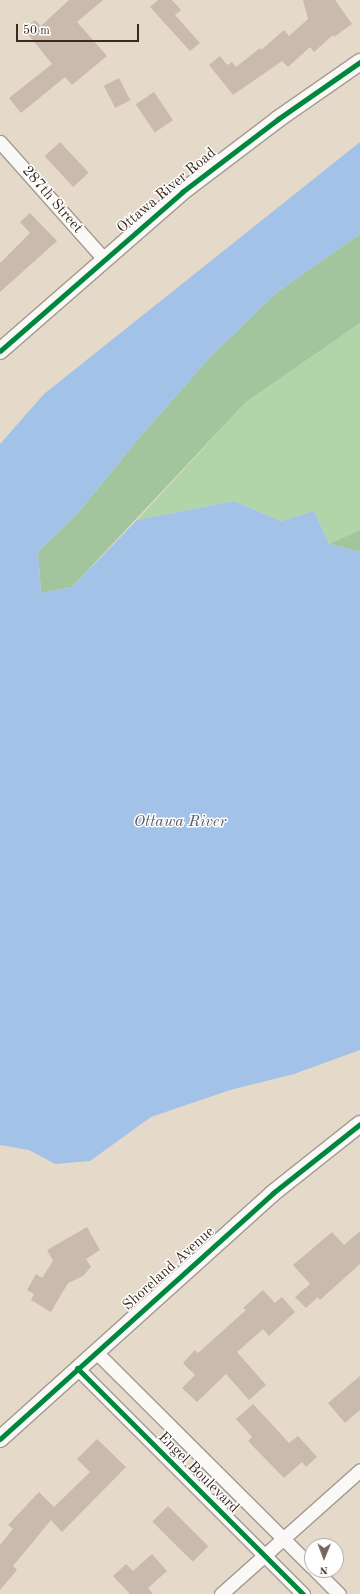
<!DOCTYPE html>
<style>
body{margin:0}
#map{position:relative;width:360px;height:1594px;overflow:hidden;background:#e5d9c9;font-family:"Old Standard TT",serif}
div>[style]{position:absolute}
.green>*{inset:0;background:#b1d5a9}
.forest>*{inset:0;background:#a3c59e}
.water>*{inset:0;background:#a2c3e7}
.building>*{inset:0;background:#cabaad;transform-origin:0 0}
.roads{filter:drop-shadow(1px 0 #a49b90) drop-shadow(-1px 0 #a49b90) drop-shadow(0 1px #a49b90) drop-shadow(0 -1px #a49b90)}
.minor>*{height:13px;margin:-6.5px;padding:0 6.5px;transform-origin:6.5px;border-radius:6.5px;background:#fbf9f7}
.tertiary>*{height:16px;margin:-8px;padding:0 8px;transform-origin:8px;border-radius:8px;background:#fbf9f7}
.cycleway>*{height:5px;margin:-2.5px;padding:0 2.5px;transform-origin:2.5px;border-radius:2.5px;background:#00873e}
span{translate:-50% -50%;white-space:nowrap;text-align:center;line-height:1.15;-webkit-text-stroke:3px #fff;paint-order:stroke}
.street-label{font-size:15px;color:#3b2a1e}
.water-label{font-size:16px;color:#555c69;font-style:italic}
.north{position:absolute;left:304px;top:1538px;width:40px;height:40px;box-sizing:border-box;background:#fff;border:1px solid #b1aaa5;border-radius:50%;rotate:181deg;font-size:11px;font-weight:700;line-height:16px;text-align:center;color:#3b2a1e}
.north::after{content:'';display:block;margin:auto;width:14px;height:18px;background:#76675a;clip-path:polygon(50% 0,100% 100%,50% 72%,0 100%)}
.scale{position:absolute;left:16px;top:24px;width:123px;height:18px;box-sizing:border-box;border:2px solid #3b2a1e;border-top:0;padding-left:5px;font-size:12px;line-height:14px;white-space:nowrap;color:#3b2a1e;-webkit-text-stroke:3px #fff;paint-order:stroke}
</style>
<div id="map">
<div class="green">
<i style="clip-path:polygon(360px 323px,360px 530px,329px 544px,314px 511px,281px 521px,234px 501px,137px 520px,246px 402px)"></i>
</div>
<div class="forest">
<i style="clip-path:polygon(360px 234px,360px 323px,246px 402px,72px 587px,41px 593px,38px 552px,78px 513px,139px 438px,210px 357px,276px 293px)"></i>
<i style="clip-path:polygon(360px 530px,360px 552px,329px 544px)"></i>
</div>
<div class="water">
<i style="clip-path:polygon(360px 142px,360px 234px,276px 293px,210px 357px,139px 438px,78px 513px,38px 552px,41px 593px,72px 587px,137px 520px,234px 501px,281px 521px,314px 511px,329px 544px,360px 552px,360px 1050px,294px 1074px,230px 1090px,151px 1117px,90px 1161px,55px 1164px,29px 1150px,0 1145px,0 444px,44px 394px)"></i>
</div>
<div class="building">
<i style="clip-path:polygon(69px 0,103px 0,77px 22px,107px 56px,72px 85px,65px 77px,21px 113px,9px 98px,52px 64px,24px 29px,35px 20px,41px 26px)"></i>
<i style="clip-path:polygon(158px 0,172px 0,181px 10px,175px 15px,200px 43px,190px 51px,150px 7px)"></i>
<i style="clip-path:polygon(303px 0,335px 0,352px 24px,334px 37px,333px 35px,314px 52px,310px 47px,288px 67px,282px 61px,233px 95px,209px 65px,220px 56px,227px 65px,232px 62px,236px 67px,260px 48px,261px 50px,284px 30px,289px 36px,308px 19px)"></i>
<i style="left:119px;top:78px;width:25px;height:17px;rotate:63deg"></i>
<i style="left:154px;top:92px;width:34px;height:22px;rotate:56deg"></i>
<i style="left:60px;top:142px;width:42px;height:21px;rotate:47deg"></i>
<i style="clip-path:polygon(30px 213px,57px 241px,0 292px,0 263px,30px 233px,20px 222px)"></i>
<i style="clip-path:polygon(87px 1227px,100px 1250px,86px 1259px,91px 1267px,83px 1276px,68px 1283px,51px 1312px,31px 1300px,34px 1294px,27px 1290px,36px 1274px,42px 1278px,53px 1261px,47px 1250px)"></i>
<i style="clip-path:polygon(360px 1231px,360px 1264px,320px 1300px,318px 1297px,306px 1308px,295px 1297px,310px 1284px,293px 1265px,332px 1232px,344px 1245px)"></i>
<i style="clip-path:polygon(263px 1290px,275px 1303px,282px 1297px,295px 1312px,269px 1336px,263px 1329px,237px 1352px,266px 1385px,249px 1400px,226px 1374px,197px 1402px,182px 1388px,195px 1375px,183px 1363px,195px 1350px,198px 1353px,246px 1310px,243px 1308px)"></i>
<i style="clip-path:polygon(360px 1376px,360px 1410px,345px 1423px,328px 1403px)"></i>
<i style="clip-path:polygon(253px 1404px,289px 1443px,298px 1436px,317px 1457px,306px 1467px,302px 1462px,284px 1478px,248px 1441px,252px 1437px,236px 1419px)"></i>
<i style="clip-path:polygon(97px 1439px,126px 1467px,62px 1532px,51px 1520px,13px 1566px,17px 1570px,0 1590px,0 1545px,13px 1529px,8px 1525px,39px 1492px,54px 1507px,90px 1472px,77px 1459px)"></i>
<i style="left:168px;top:1506px;width:57px;height:22px;rotate:45deg"></i>
<i style="clip-path:polygon(152px 1554px,167px 1571px,148px 1588px,153px 1594px,130px 1594px,113px 1576px,126px 1564px,133px 1571px)"></i>
</div>
<div class="roads">
<div class="minor">
<i style="left:0;top:142px;width:157px;rotate:48.4deg"></i>
<i style="left:95px;top:1351px;width:306px;rotate:44.9deg"></i>
<i style="left:77px;top:1368px;width:320px;rotate:45deg"></i>
<i style="left:315px;top:1570px;width:34px;rotate:45deg"></i>
<i style="left:221px;top:1594px;width:186px;rotate:-41.7deg"></i>
</div>
<div class="tertiary">
<i style="left:0;top:351px;width:242px;rotate:-41.1deg"></i>
<i style="left:182px;top:192px;width:121px;rotate:-37.2deg"></i>
<i style="left:278px;top:119px;width:100px;rotate:-34.8deg"></i>
<i style="left:0;top:1439px;width:367px;rotate:-42deg"></i>
<i style="left:273px;top:1193px;width:111px;rotate:-38.4deg"></i>
</div>
</div>
<div class="cycleway">
<i style="left:0;top:351px;width:242px;rotate:-41.1deg"></i>
<i style="left:182px;top:192px;width:121px;rotate:-37.2deg"></i>
<i style="left:278px;top:119px;width:100px;rotate:-34.8deg"></i>
<i style="left:77px;top:1368px;width:320px;rotate:45deg"></i>
<i style="left:0;top:1439px;width:367px;rotate:-42deg"></i>
<i style="left:273px;top:1193px;width:111px;rotate:-38.4deg"></i>
</div>
<div class="street-label">
<span style="left:167px;top:191px;rotate:-40deg">Ottawa River Road</span>
<span style="left:52px;top:200px;rotate:49deg">287th Street</span>
<span style="left:169px;top:1269px;rotate:-42deg">Shoreland Avenue</span>
<span style="left:198px;top:1473px;rotate:45deg">Engel Boulevard</span>
</div>
<div class="water-label">
<span style="left:180px;top:822px">Ottawa River</span>
</div>
<div class="north">N</div>
<div class="scale">50 m</div>
</div>
